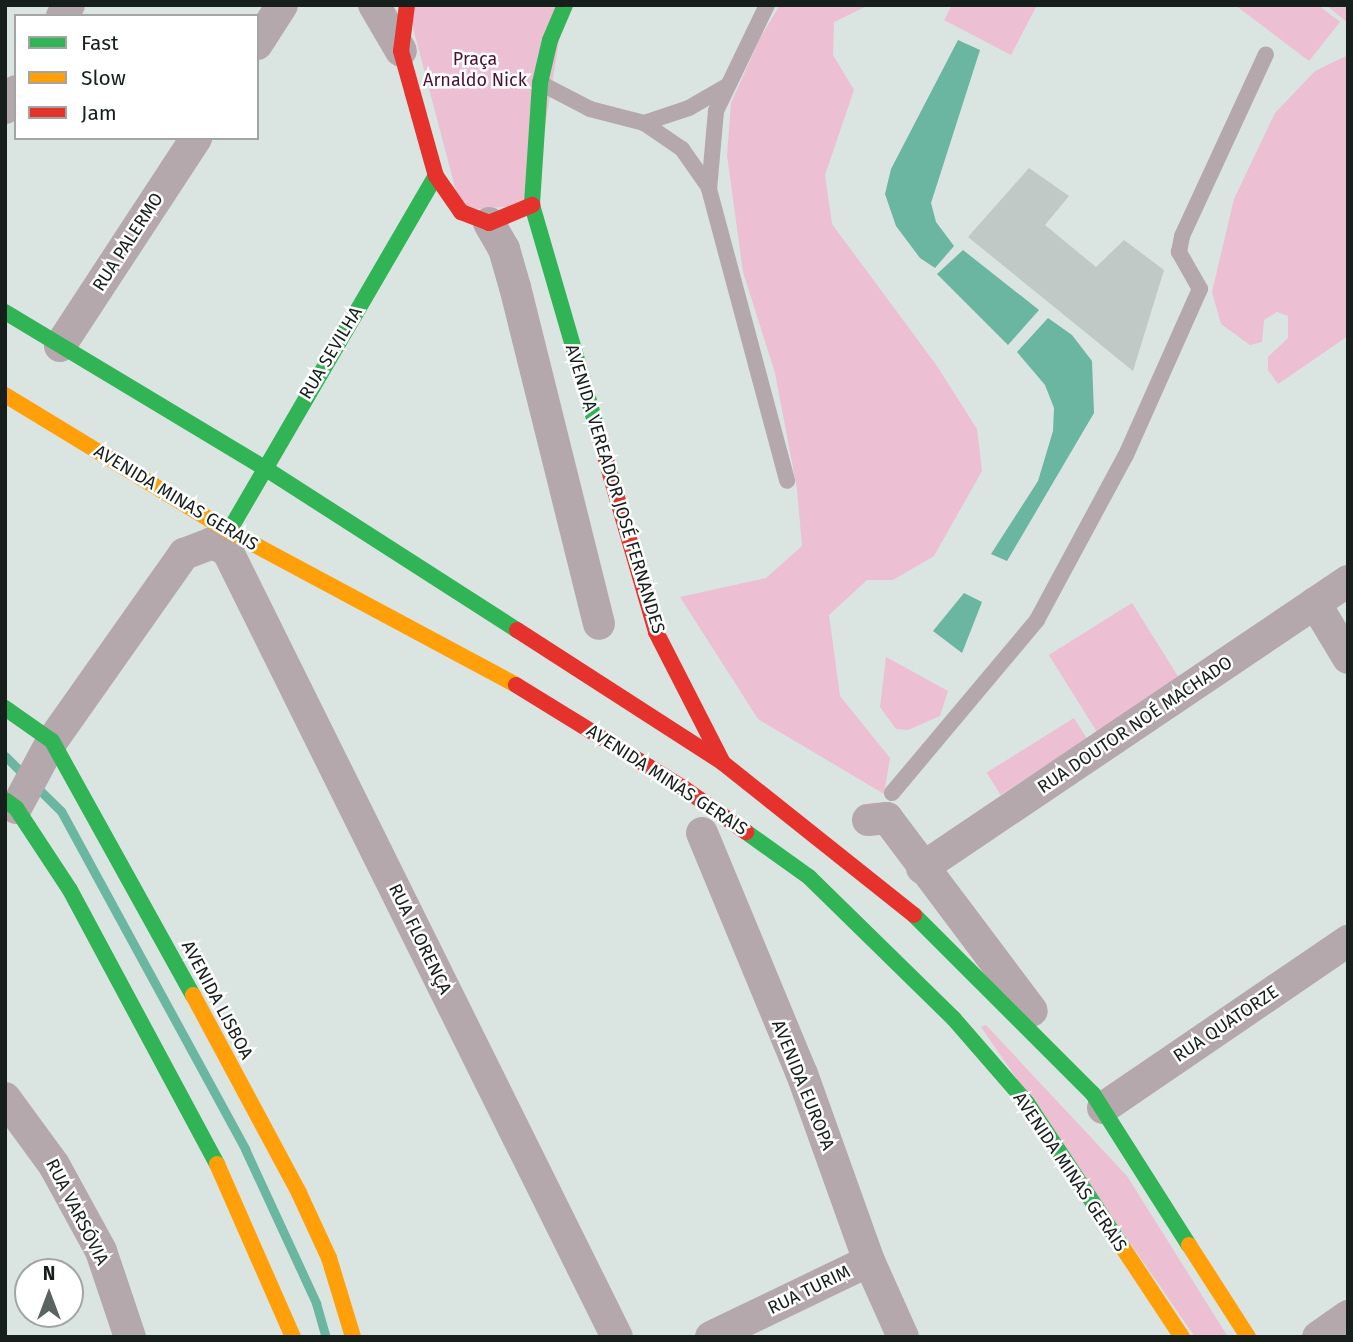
<!DOCTYPE html>
<meta charset="utf-8">
<style>
body{margin:0}
#map{position:relative;width:1353px;height:1342px;overflow:hidden;background:#dae4e0;font-family:"Fira Sans",sans-serif}
div>[style]{position:absolute}
.green>*{inset:0;background:#ecbfd3;transform-origin:0 0}
.water>*{inset:0;background:#6bb6a0}
.stream>*{height:9px;margin:-4.5px;padding:0 4.5px;transform-origin:4.5px;border-radius:4.5px;background:#6bb6a0}
.building>*{inset:0;background:#c1c9c6}
.lane>*{height:16px;margin:-8px;padding:0 8px;transform-origin:8px;border-radius:8px;background:#b4a8ad}
.street>*{height:32px;margin:-16px;padding:0 16px;transform-origin:16px;border-radius:16px;background:#b4a8ad}
.fast>*{height:16px;margin:-8px;padding:0 8px;transform-origin:8px;border-radius:8px;background:#30b455}
.slow>*{height:16px;margin:-8px;padding:0 8px;transform-origin:8px;border-radius:8px;background:#ff9f0a}
.jam>*{height:16px;margin:-8px;padding:0 8px;transform-origin:8px;border-radius:8px;background:#e5322d}
span{translate:-50% -50%;white-space:nowrap;text-align:center;line-height:1.15;-webkit-text-stroke:5px #fff;paint-order:stroke}
.park-label{font-size:18px;color:#4c1030}
.street-label{font-size:18px;color:#171f1c}
.frame{position:absolute;inset:0;border:7px solid #171f1c;pointer-events:none}
.legend{position:absolute;left:14px;top:14px;width:245px;height:126px;box-sizing:border-box;background:#fff;border:2px solid #a2a5a4;margin:0;padding:9px 12px;list-style:none;font-size:21px;color:#171f1c}
.legend li{display:flex;align-items:center;gap:14px;height:35px}
.legend b{width:35px;border:2px solid #a2a5a4}
.north{position:absolute;left:14px;top:1258px;width:70px;height:70px;box-sizing:border-box;background:#fff;border:2px solid #a2a5a4;border-radius:50%;rotate:0deg;font-size:19px;font-weight:700;line-height:28px;text-align:center;color:#171f1c}
.north::after{content:'';display:block;margin:auto;width:24px;height:32px;background:#5b6461;clip-path:polygon(50% 0,100% 100%,50% 72%,0 100%)}
</style>
<div id="map">
<div class="green">
<i style="clip-path:polygon(407px 5px,565px 5px,532px 205px,461px 210px)"></i>
<i style="clip-path:polygon(780px 5px,869px 5px,834px 22px,833px 55px,854px 90px,825px 175px,832px 224px,937px 366px,977px 429px,982px 471px,934px 556px,893px 580px,867px 580px,829px 615px,840px 696px,890px 758px,884px 794px,758px 719px,680px 597px,766px 578px,802px 546px,797px 489px,775px 373px,743px 272px,727px 155px,731px 103px,760px 38px)"></i>
<i style="clip-path:polygon(952px 5px,1037px 5px,1011px 55px,944px 20px)"></i>
<i style="clip-path:polygon(1235px 5px,1318px 5px,1340px 22px,1309px 61px)"></i>
<i style="clip-path:polygon(1326px 5px,1348px 5px,1348px 23px)"></i>
<i style="clip-path:polygon(1348px 55px,1348px 336px,1278px 384px,1268px 370px,1268px 357px,1288px 338px,1288px 316px,1277px 312px,1264px 320px,1262px 342px,1250px 345px,1221px 324px,1212px 292px,1234px 199px,1275px 113px,1315px 71px)"></i>
<i style="left:1132px;top:603px;width:93px;height:98px;rotate:58deg"></i>
<i style="clip-path:polygon(886px 657px,948px 691px,940px 716px,908px 730px,896px 729px,880px 707px)"></i>
<i style="left:1074px;top:718px;width:26px;height:103px;rotate:58deg"></i>
<i style="clip-path:polygon(986px 1025px,1127px 1176px,1228px 1337px,1195px 1337px,981px 1027px)"></i>
</div>
<div class="water">
<i style="clip-path:polygon(958px 40px,980px 50px,931px 203px,936px 222px,954px 246px,935px 268px,920px 258px,896px 226px,885px 194px,891px 169px)"></i>
<i style="clip-path:polygon(963px 250px,1039px 310px,1008px 345px,937px 274px)"></i>
<i style="clip-path:polygon(1048px 318px,1072px 335px,1092px 361px,1094px 413px,1007px 561px,991px 554px,1038px 481px,1053px 431px,1054px 408px,1045px 385px,1017px 352px)"></i>
<i style="clip-path:polygon(964px 593px,982px 602px,962px 653px,933px 631px)"></i>
</div>
<div class="stream">
<i style="left:5px;top:756px;width:78px;rotate:44.5deg"></i>
<i style="left:61px;top:811px;width:385px;rotate:61.4deg"></i>
<i style="left:245px;top:1149px;width:170px;rotate:65.2deg"></i>
<i style="left:316px;top:1303px;width:35px;rotate:74deg"></i>
</div>
<div class="building">
<i style="clip-path:polygon(1029px 168px,1069px 196px,1045px 225px,1096px 267px,1124px 240px,1164px 270px,1133px 371px,968px 237px)"></i>
</div>
<div class="lane">
<i style="left:767px;top:5px;width:118px;rotate:115.7deg"></i>
<i style="left:716px;top:111px;width:78px;rotate:95.1deg"></i>
<i style="left:709px;top:189px;width:302px;rotate:75deg"></i>
<i style="left:542px;top:84px;width:54px;rotate:27.5deg"></i>
<i style="left:590px;top:109px;width:56px;rotate:14.5deg"></i>
<i style="left:644px;top:123px;width:47px;rotate:-18.4deg"></i>
<i style="left:689px;top:108px;width:44px;rotate:-30.1deg"></i>
<i style="left:644px;top:123px;width:46px;rotate:34.4deg"></i>
<i style="left:682px;top:149px;width:45px;rotate:54.9deg"></i>
<i style="left:892px;top:793px;width:226px;rotate:-50deg"></i>
<i style="left:1037px;top:620px;width:187px;rotate:-61.7deg"></i>
<i style="left:1126px;top:455px;width:182px;rotate:-66deg"></i>
<i style="left:1200px;top:289px;width:43px;rotate:-119.6deg"></i>
<i style="left:1179px;top:252px;width:16px;rotate:-79deg"></i>
<i style="left:1182px;top:236px;width:200px;rotate:-65.2deg"></i>
</div>
<div class="street">
<i style="left:374px;top:5px;width:53px;rotate:59.6deg"></i>
<i style="left:62px;top:16px;width:13px;rotate:-58deg"></i>
<i style="left:257px;top:44px;width:46px;rotate:-57.3deg"></i>
<i style="left:5px;top:108px;width:20px;rotate:-57deg"></i>
<i style="left:489px;top:223px;width:30px;rotate:60deg"></i>
<i style="left:504px;top:249px;width:40px;rotate:74deg"></i>
<i style="left:515px;top:287px;width:347px;rotate:76deg"></i>
<i style="left:60px;top:346px;width:249px;rotate:-56.8deg"></i>
<i style="left:1315px;top:603px;width:64px;rotate:59deg"></i>
<i style="left:16px;top:808px;width:76px;rotate:-61.8deg"></i>
<i style="left:52px;top:741px;width:229px;rotate:-54.8deg"></i>
<i style="left:184px;top:554px;width:30px;rotate:-21deg"></i>
<i style="left:212px;top:543px;width:17px;rotate:25deg"></i>
<i style="left:227px;top:550px;width:878px;rotate:63.64deg"></i>
<i style="left:868px;top:820px;width:19px;rotate:-6deg"></i>
<i style="left:887px;top:818px;width:241px;rotate:53.1deg"></i>
<i style="left:702px;top:833px;width:261px;rotate:67.5deg"></i>
<i style="left:802px;top:1074px;width:199px;rotate:70.3deg"></i>
<i style="left:869px;top:1261px;width:83px;rotate:65.9deg"></i>
<i style="left:922px;top:868px;width:514px;rotate:-33.97deg"></i>
<i style="left:5px;top:1098px;width:83px;rotate:53.8deg"></i>
<i style="left:54px;top:1165px;width:98px;rotate:61.3deg"></i>
<i style="left:101px;top:1251px;width:91px;rotate:71.4deg"></i>
<i style="left:1103px;top:1108px;width:297px;rotate:-34.3deg"></i>
<i style="left:711px;top:1337px;width:175px;rotate:-25.7deg"></i>
<i style="left:1318px;top:1337px;width:37px;rotate:-35deg"></i>
</div>
<div class="fast">
<i style="left:565px;top:5px;width:38px;rotate:113deg"></i>
<i style="left:550px;top:40px;width:44px;rotate:103.1deg"></i>
<i style="left:540px;top:83px;width:122px;rotate:93.8deg"></i>
<i style="left:532px;top:205px;width:244px;rotate:73.8deg"></i>
<i style="left:5px;top:312px;width:301px;rotate:31deg"></i>
<i style="left:263px;top:467px;width:302px;rotate:32.7deg"></i>
<i style="left:229px;top:531px;width:411px;rotate:-59.8deg"></i>
<i style="left:5px;top:708px;width:57px;rotate:35.1deg"></i>
<i style="left:52px;top:741px;width:291px;rotate:61deg"></i>
<i style="left:5px;top:800px;width:14px;rotate:36deg"></i>
<i style="left:16px;top:808px;width:98px;rotate:56.6deg"></i>
<i style="left:70px;top:890px;width:311px;rotate:61.8deg"></i>
<i style="left:746px;top:832px;width:77px;rotate:35.5deg"></i>
<i style="left:809px;top:877px;width:203px;rotate:44.4deg"></i>
<i style="left:954px;top:1019px;width:111px;rotate:49deg"></i>
<i style="left:1027px;top:1103px;width:174px;rotate:56.5deg"></i>
<i style="left:914px;top:915px;width:253px;rotate:45deg"></i>
<i style="left:1093px;top:1094px;width:179px;rotate:57.6deg"></i>
</div>
<div class="slow">
<i style="left:5px;top:395px;width:262px;rotate:31.3deg"></i>
<i style="left:229px;top:531px;width:326px;rotate:28.2deg"></i>
<i style="left:193px;top:995px;width:225px;rotate:61.8deg"></i>
<i style="left:299px;top:1193px;width:72px;rotate:65.2deg"></i>
<i style="left:329px;top:1258px;width:83px;rotate:73.1deg"></i>
<i style="left:217px;top:1164px;width:189px;rotate:66.3deg"></i>
<i style="left:1189px;top:1245px;width:109px;rotate:57.3deg"></i>
<i style="left:1123px;top:1248px;width:107px;rotate:56.5deg"></i>
</div>
<div class="jam">
<i style="left:407px;top:5px;width:46px;rotate:97.4deg"></i>
<i style="left:401px;top:51px;width:130px;rotate:74.4deg"></i>
<i style="left:436px;top:176px;width:44px;rotate:55.2deg"></i>
<i style="left:461px;top:212px;width:30px;rotate:21deg"></i>
<i style="left:489px;top:223px;width:47px;rotate:-22.7deg"></i>
<i style="left:600px;top:439px;width:201px;rotate:73.8deg"></i>
<i style="left:656px;top:632px;width:147px;rotate:62.9deg"></i>
<i style="left:517px;top:630px;width:245px;rotate:32.8deg"></i>
<i style="left:723px;top:763px;width:244px;rotate:38.5deg"></i>
<i style="left:516px;top:685px;width:198px;rotate:31.6deg"></i>
<i style="left:685px;top:789px;width:75px;rotate:35.2deg"></i>
</div>
<div class="park-label">
<span style="left:475px;top:70px">Praça<br>Arnaldo Nick</span>
</div>
<div class="street-label">
<span style="left:128px;top:242px;rotate:-57deg">RUA PALERMO</span>
<span style="left:331px;top:353px;rotate:-59deg">RUA SEVILHA</span>
<span style="left:615px;top:489px;rotate:73deg">AVENIDA VEREADOR JOSÉ FERNANDES</span>
<span style="left:176px;top:498px;rotate:31deg">AVENIDA MINAS GERAIS</span>
<span style="left:1135px;top:725px;rotate:-34deg">RUA DOUTOR NOÉ MACHADO</span>
<span style="left:667px;top:780px;rotate:33deg">AVENIDA MINAS GERAIS</span>
<span style="left:420px;top:939px;rotate:64deg">RUA FLORENÇA</span>
<span style="left:217px;top:1000px;rotate:62deg">AVENIDA LISBOA</span>
<span style="left:1226px;top:1024px;rotate:-34deg">RUA QUATORZE</span>
<span style="left:803px;top:1085px;rotate:68deg">AVENIDA EUROPA</span>
<span style="left:1070px;top:1172px;rotate:56deg">AVENIDA MINAS GERAIS</span>
<span style="left:77px;top:1212px;rotate:63deg">RUA VARSÓVIA</span>
<span style="left:809px;top:1290px;rotate:-26deg">RUA TURIM</span>
</div>
<div class="frame"></div>
<ul class="legend">
<li><b style="height:9px;background:#30b455"></b>Fast</li>
<li><b style="height:9px;background:#ff9f0a"></b>Slow</li>
<li><b style="height:9px;background:#e5322d"></b>Jam</li>
</ul>
<div class="north">N</div>
</div>
